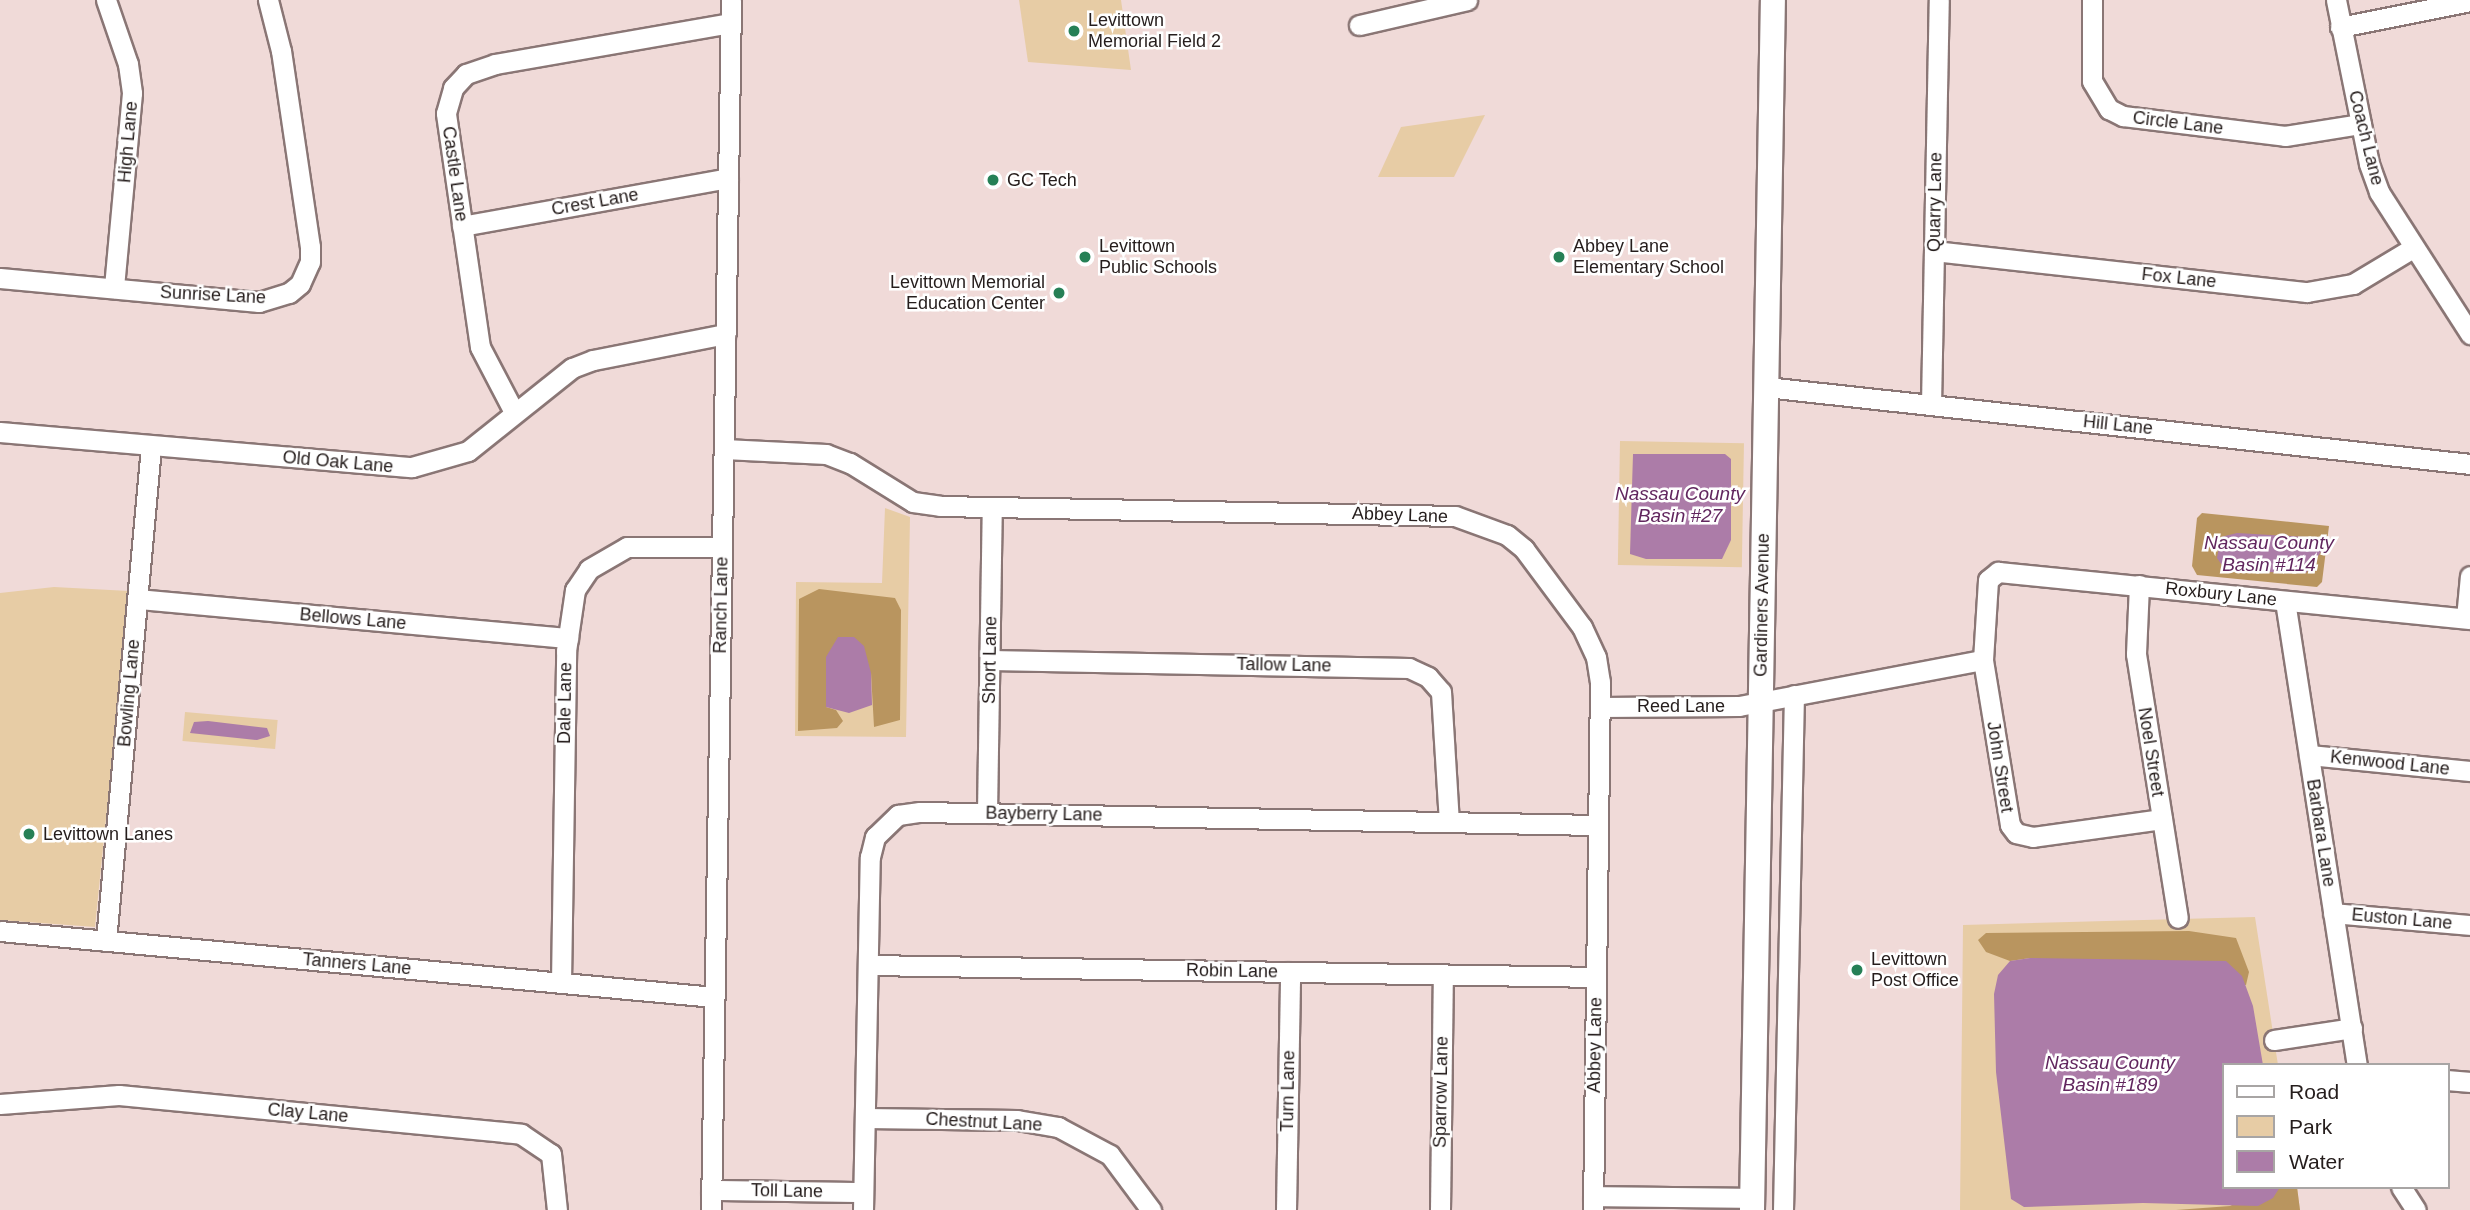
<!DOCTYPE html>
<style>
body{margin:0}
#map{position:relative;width:2470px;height:1210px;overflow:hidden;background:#f0dad8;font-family:Arial,sans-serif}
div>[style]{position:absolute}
.green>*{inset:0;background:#e7cca5;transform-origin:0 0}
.forest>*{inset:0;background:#b9955f}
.water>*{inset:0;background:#ac7ca8}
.roads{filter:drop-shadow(2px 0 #8a7675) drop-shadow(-2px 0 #8a7675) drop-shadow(0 2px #8a7675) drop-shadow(0 -2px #8a7675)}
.minor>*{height:19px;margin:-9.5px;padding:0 9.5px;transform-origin:9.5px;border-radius:9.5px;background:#fff}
.major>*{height:24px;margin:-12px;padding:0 12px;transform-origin:12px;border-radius:12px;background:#fff}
.dots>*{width:19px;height:19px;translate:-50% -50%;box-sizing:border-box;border:4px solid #fff;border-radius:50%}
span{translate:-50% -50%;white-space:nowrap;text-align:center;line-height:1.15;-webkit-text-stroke:5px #fff;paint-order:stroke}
.poi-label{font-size:18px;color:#251d1c}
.left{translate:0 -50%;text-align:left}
.right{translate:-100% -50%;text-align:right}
.street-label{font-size:18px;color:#251d1c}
.water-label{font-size:19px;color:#61265e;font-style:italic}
.legend{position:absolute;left:2222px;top:1063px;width:228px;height:126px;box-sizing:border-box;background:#fff;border:2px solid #a8a5a4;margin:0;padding:9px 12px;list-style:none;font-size:21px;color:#251d1c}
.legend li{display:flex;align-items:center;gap:14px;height:35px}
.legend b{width:35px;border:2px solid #a8a5a4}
</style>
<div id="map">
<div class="green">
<i style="clip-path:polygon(1019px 0,1121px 0,1131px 70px,1028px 62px)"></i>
<i style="clip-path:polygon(1485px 115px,1454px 177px,1378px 177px,1401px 127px)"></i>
<i style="left:1620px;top:441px;width:124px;height:124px;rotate:1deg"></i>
<i style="clip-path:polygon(885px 508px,910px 517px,906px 737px,795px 736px,796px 582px,882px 583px)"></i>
<i style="clip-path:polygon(54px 587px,129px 591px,95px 927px,0 920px,0 593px)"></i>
<i style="left:185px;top:712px;width:93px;height:29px;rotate:5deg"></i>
<i style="clip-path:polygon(2255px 917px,2278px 1065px,2223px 1065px,2223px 1187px,2297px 1187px,2300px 1210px,1960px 1210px,1963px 925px)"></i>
</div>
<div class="forest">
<i style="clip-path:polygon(2202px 513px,2329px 526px,2322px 582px,2317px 587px,2197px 575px,2192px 566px,2197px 518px)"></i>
<i style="clip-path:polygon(819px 589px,895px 598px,901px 610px,900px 720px,874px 727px,871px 673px,826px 707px,836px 710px,843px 721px,837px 728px,798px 731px,799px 599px)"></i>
<i style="clip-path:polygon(2189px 931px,2236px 938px,2249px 972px,2246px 985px,2030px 958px,2010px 961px,1986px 952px,1978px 940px,1986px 933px)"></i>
<i style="clip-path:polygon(2269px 1187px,2297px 1187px,2300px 1210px,2176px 1210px,2230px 1206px)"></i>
</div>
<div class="water">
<i style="clip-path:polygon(1633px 454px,1725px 454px,1731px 459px,1731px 540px,1722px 559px,1646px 559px,1630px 554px)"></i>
<i style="clip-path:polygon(2237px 533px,2307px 537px,2318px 540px,2323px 549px,2306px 573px,2226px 571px,2217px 558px,2221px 537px)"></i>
<i style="clip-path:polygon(838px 637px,854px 637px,864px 646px,871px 673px,872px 705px,849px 713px,826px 707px,826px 657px)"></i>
<i style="clip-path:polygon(208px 721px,267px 728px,270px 736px,257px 740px,190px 733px,194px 722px)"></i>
<i style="clip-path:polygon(2030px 958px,2226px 961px,2242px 976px,2253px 1006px,2263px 1065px,2223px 1065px,2223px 1187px,2280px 1187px,2273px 1198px,2258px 1206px,2143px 1203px,2024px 1207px,2011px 1199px,1996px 1072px,1994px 994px,1998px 975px,2010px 961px)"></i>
</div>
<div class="roads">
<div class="minor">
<i style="left:106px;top:0;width:68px;rotate:71deg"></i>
<i style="left:128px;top:64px;width:29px;rotate:82deg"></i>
<i style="left:132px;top:93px;width:196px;rotate:95.3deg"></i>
<i style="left:2092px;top:0;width:81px;rotate:90deg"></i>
<i style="left:2092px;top:81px;width:33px;rotate:59deg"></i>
<i style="left:2109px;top:109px;width:16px;rotate:27deg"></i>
<i style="left:2123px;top:116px;width:163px;rotate:7deg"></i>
<i style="left:2285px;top:136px;width:77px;rotate:-9deg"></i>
<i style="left:2336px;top:0;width:167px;rotate:78.6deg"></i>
<i style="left:2369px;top:164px;width:30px;rotate:70deg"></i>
<i style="left:2379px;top:192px;width:169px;rotate:57.3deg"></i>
<i style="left:1359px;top:25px;width:111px;rotate:-13deg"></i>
<i style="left:2340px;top:27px;width:133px;rotate:-11.3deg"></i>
<i style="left:462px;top:226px;width:270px;rotate:-10.2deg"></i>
<i style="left:1934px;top:251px;width:375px;rotate:6.3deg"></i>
<i style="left:2307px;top:292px;width:47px;rotate:-9.9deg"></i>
<i style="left:2353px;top:284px;width:70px;rotate:-31deg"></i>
<i style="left:0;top:278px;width:260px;rotate:5.3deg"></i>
<i style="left:259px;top:302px;width:31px;rotate:-17deg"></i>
<i style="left:289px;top:293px;width:14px;rotate:-39deg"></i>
<i style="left:300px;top:284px;width:24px;rotate:-66deg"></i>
<i style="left:310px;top:262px;width:15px;rotate:-90deg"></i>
<i style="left:310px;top:247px;width:198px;rotate:-98.4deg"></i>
<i style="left:281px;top:51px;width:53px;rotate:-104.3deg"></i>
<i style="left:1766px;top:387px;width:708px;rotate:6.24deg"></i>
<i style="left:1931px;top:405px;width:405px;rotate:-88.9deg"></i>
<i style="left:514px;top:412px;width:73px;rotate:-117.6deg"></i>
<i style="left:480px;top:347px;width:236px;rotate:-98.3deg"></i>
<i style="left:446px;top:113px;width:26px;rotate:-74deg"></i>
<i style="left:453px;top:88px;width:19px;rotate:-47deg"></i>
<i style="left:466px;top:74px;width:31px;rotate:-19deg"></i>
<i style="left:495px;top:64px;width:239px;rotate:-9.9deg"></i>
<i style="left:0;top:432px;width:413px;rotate:4.9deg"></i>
<i style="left:412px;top:467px;width:58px;rotate:-15.9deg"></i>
<i style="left:468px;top:451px;width:133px;rotate:-38.6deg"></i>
<i style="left:572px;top:368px;width:22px;rotate:-21deg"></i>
<i style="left:593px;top:360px;width:135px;rotate:-11.1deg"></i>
<i style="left:724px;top:449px;width:102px;rotate:2.8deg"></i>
<i style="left:826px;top:454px;width:26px;rotate:21deg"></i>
<i style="left:850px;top:463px;width:74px;rotate:31.8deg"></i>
<i style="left:913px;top:502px;width:27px;rotate:8deg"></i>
<i style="left:940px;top:506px;width:515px;rotate:1.11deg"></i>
<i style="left:1455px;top:516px;width:55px;rotate:20.1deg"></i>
<i style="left:1507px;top:535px;width:22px;rotate:39deg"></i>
<i style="left:1524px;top:549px;width:97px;rotate:53.4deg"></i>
<i style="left:1582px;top:627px;width:33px;rotate:65deg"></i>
<i style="left:1596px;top:657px;width:25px;rotate:81deg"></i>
<i style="left:1600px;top:682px;width:528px;rotate:90.76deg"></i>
<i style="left:2139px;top:585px;width:69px;rotate:92.5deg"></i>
<i style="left:2136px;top:654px;width:267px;rotate:81deg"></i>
<i style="left:138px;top:599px;width:432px;rotate:5.2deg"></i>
<i style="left:2285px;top:601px;width:470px;rotate:81.2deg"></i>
<i style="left:2466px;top:618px;width:42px;rotate:-84.6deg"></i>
<i style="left:990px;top:660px;width:419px;rotate:1.1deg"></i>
<i style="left:1409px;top:668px;width:21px;rotate:25deg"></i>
<i style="left:1428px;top:677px;width:20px;rotate:49deg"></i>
<i style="left:1441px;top:692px;width:129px;rotate:86.5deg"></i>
<i style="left:1601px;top:707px;width:138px;rotate:-0.4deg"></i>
<i style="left:1739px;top:706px;width:248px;rotate:-10.7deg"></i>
<i style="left:2309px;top:755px;width:162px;rotate:5.7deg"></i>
<i style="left:987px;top:813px;width:306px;rotate:-89.1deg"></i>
<i style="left:2162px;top:819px;width:130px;rotate:172.1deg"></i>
<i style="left:2033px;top:837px;width:17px;rotate:-167deg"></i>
<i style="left:2016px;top:833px;width:10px;rotate:-127deg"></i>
<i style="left:2010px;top:825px;width:167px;rotate:-99.3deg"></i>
<i style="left:1983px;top:660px;width:80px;rotate:-86.4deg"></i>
<i style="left:1988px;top:580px;width:13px;rotate:-39deg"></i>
<i style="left:1998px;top:572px;width:474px;rotate:5.7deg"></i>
<i style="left:2333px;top:913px;width:138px;rotate:5deg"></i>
<i style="left:0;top:931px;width:717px;rotate:5.28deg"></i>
<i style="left:106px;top:941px;width:497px;rotate:-84.8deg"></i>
<i style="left:868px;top:965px;width:728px;rotate:0.94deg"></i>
<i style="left:561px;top:982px;width:331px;rotate:-89.1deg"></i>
<i style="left:566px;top:651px;width:62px;rotate:-81.6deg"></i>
<i style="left:575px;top:590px;width:25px;rotate:-56deg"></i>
<i style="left:589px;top:569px;width:44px;rotate:-30.1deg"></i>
<i style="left:627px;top:547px;width:95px"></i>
<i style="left:2274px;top:1040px;width:79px;rotate:-8.7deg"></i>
<i style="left:2447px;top:1080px;width:23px;rotate:5deg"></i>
<i style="left:0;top:1104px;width:119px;rotate:-4.3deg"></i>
<i style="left:119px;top:1095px;width:404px;rotate:5.5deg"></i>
<i style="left:521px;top:1134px;width:36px;rotate:34deg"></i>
<i style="left:551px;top:1154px;width:56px;rotate:83.9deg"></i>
<i style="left:865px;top:1118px;width:152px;rotate:0.8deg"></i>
<i style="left:1017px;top:1120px;width:42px;rotate:9.7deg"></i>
<i style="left:1058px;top:1127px;width:59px;rotate:28.3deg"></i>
<i style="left:1110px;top:1155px;width:69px;rotate:53.3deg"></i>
<i style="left:2401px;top:1187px;width:27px;rotate:57deg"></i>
<i style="left:711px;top:1190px;width:152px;rotate:0.8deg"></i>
<i style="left:1593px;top:1196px;width:159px;rotate:0.7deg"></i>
<i style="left:711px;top:1210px;width:1210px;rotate:-89.05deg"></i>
<i style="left:863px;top:1210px;width:353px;rotate:-88.9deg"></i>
<i style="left:870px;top:857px;width:21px;rotate:-76deg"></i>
<i style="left:875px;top:837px;width:32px;rotate:-44deg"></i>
<i style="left:898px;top:815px;width:22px;rotate:-8deg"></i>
<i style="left:920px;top:812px;width:676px;rotate:1.1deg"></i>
<i style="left:1286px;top:1210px;width:238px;rotate:-89deg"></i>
<i style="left:1440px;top:1210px;width:236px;rotate:-89.3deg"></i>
<i style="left:1783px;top:1210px;width:515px;rotate:-88.78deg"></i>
</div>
<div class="major">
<i style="left:1752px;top:1210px;width:1210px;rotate:-89.01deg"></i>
</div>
</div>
<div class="dots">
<i style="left:1074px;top:31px;background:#268056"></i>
<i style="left:993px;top:180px;background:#268056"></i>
<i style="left:1085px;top:257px;background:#268056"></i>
<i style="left:1559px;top:257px;background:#268056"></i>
<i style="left:1059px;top:293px;background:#268056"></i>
<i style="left:29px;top:834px;background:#268056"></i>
<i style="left:1857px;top:970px;background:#268056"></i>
</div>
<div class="poi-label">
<span class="left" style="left:1088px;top:31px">Levittown<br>Memorial Field 2</span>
<span class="left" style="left:1007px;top:180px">GC Tech</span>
<span class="left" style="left:1099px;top:257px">Levittown<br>Public Schools</span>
<span class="left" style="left:1573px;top:257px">Abbey Lane<br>Elementary School</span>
<span class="right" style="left:1045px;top:293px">Levittown Memorial<br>Education Center</span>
<span class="left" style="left:43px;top:834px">Levittown Lanes</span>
<span class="left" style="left:1871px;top:970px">Levittown<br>Post Office</span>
</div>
<div class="street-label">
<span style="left:2178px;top:123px;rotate:7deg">Circle Lane</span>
<span style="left:2366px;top:138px;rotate:76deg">Coach Lane</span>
<span style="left:128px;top:142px;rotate:-85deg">High Lane</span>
<span style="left:455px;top:174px;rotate:82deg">Castle Lane</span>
<span style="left:595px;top:202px;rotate:-10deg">Crest Lane</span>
<span style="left:1935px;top:202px;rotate:-89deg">Quarry Lane</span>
<span style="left:2179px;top:278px;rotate:6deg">Fox Lane</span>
<span style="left:213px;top:295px;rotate:3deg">Sunrise Lane</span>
<span style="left:2118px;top:425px;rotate:6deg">Hill Lane</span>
<span style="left:338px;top:462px;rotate:5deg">Old Oak Lane</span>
<span style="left:1400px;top:515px;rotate:2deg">Abbey Lane</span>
<span style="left:2221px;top:594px;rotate:6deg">Roxbury Lane</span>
<span style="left:721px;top:605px;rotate:-89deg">Ranch Lane</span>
<span style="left:1762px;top:605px;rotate:-89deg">Gardiners Avenue</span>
<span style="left:353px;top:619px;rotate:5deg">Bellows Lane</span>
<span style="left:990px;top:660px;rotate:-89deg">Short Lane</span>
<span style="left:1284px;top:665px;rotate:1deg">Tallow Lane</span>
<span style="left:129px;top:693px;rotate:-85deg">Bowling Lane</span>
<span style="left:565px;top:703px;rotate:-89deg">Dale Lane</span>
<span style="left:1681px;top:706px">Reed Lane</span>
<span style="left:2151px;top:752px;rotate:81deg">Noel Street</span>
<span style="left:2390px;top:763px;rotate:6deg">Kenwood Lane</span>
<span style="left:2000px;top:767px;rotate:81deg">John Street</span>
<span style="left:1044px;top:814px;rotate:1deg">Bayberry Lane</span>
<span style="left:2321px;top:833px;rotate:81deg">Barbara Lane</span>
<span style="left:2402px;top:919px;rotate:5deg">Euston Lane</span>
<span style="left:357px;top:964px;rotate:5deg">Tanners Lane</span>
<span style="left:1232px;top:971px;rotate:1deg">Robin Lane</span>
<span style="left:1595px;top:1045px;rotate:-89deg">Abbey Lane</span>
<span style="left:1288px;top:1091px;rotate:-89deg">Turn Lane</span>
<span style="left:1441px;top:1092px;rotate:-89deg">Sparrow Lane</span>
<span style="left:308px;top:1113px;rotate:5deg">Clay Lane</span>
<span style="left:984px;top:1122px;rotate:3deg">Chestnut Lane</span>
<span style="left:787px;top:1191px;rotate:1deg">Toll Lane</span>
</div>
<div class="water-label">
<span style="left:1680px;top:505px">Nassau County<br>Basin #27</span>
<span style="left:2269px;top:554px">Nassau County<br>Basin #114</span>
<span style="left:2110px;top:1074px">Nassau County<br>Basin #189</span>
</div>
<ul class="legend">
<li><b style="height:9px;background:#fff"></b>Road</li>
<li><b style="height:19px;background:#e7cca5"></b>Park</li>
<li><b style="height:19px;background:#ac7ca8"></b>Water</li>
</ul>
</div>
